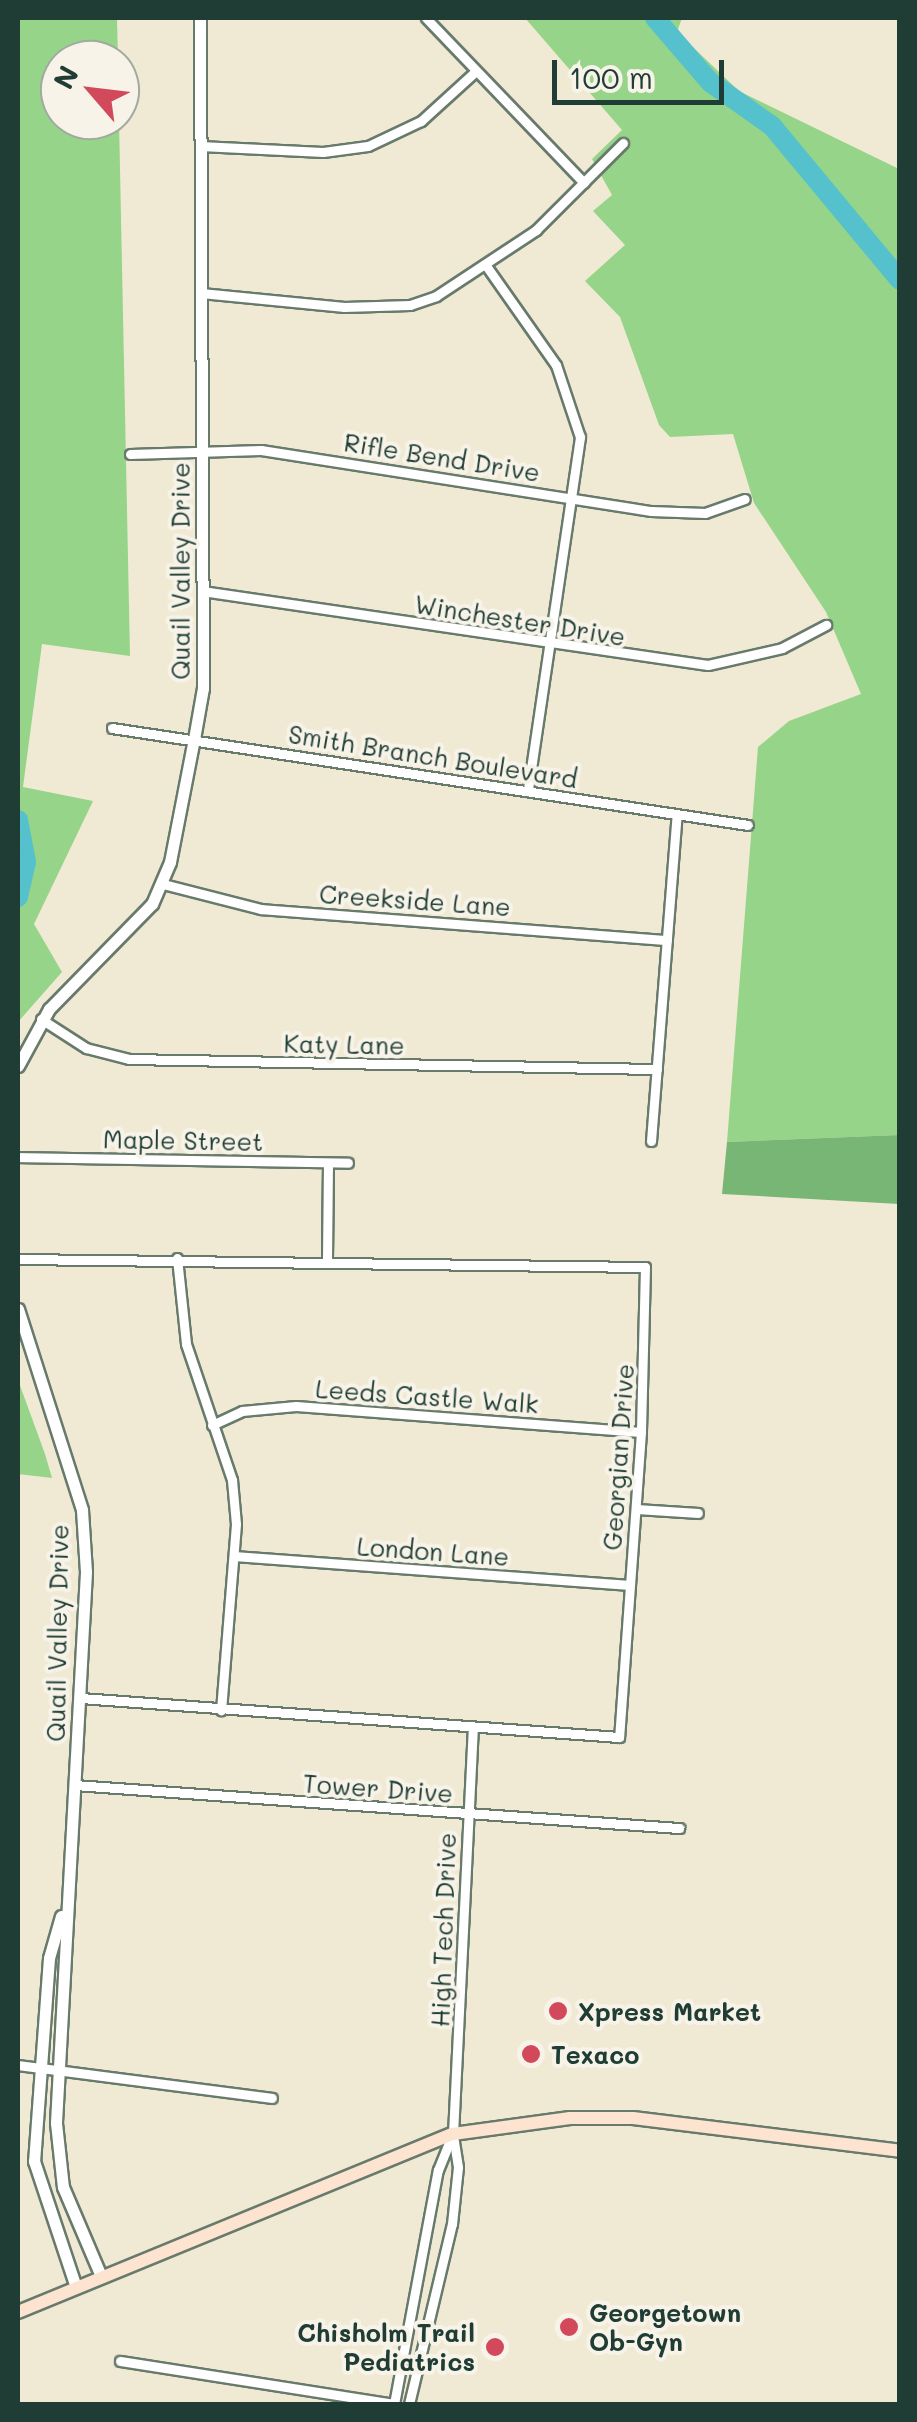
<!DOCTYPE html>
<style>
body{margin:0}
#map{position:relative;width:917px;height:2422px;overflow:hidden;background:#f0ead4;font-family:Mali,sans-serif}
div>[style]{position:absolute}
.green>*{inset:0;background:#95d489}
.forest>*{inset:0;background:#78b675}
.river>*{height:20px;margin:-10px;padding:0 10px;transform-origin:10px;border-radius:10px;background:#54c1cd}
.roads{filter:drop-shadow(2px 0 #687a6c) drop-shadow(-2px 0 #687a6c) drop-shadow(0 2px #687a6c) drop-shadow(0 -2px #687a6c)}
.minor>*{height:9px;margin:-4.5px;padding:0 4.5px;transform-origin:4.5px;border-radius:4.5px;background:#fff}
.tertiary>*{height:11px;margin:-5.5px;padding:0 5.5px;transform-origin:5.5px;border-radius:5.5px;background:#fff}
.secondary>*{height:12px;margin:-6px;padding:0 6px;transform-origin:6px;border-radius:6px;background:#fde4d0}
.dots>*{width:28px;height:28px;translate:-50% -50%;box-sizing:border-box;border:5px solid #f7f3e8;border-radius:50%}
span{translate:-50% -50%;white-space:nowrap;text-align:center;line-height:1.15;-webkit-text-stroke:8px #f7f3e8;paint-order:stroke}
.street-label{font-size:25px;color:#1f3d34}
.poi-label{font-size:25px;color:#1f3d34;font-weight:700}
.left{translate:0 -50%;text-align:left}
.right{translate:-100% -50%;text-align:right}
.frame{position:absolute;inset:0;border:20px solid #1f3d34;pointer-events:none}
.north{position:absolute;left:40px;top:40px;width:100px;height:100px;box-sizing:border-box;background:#f7f3e8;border:2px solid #a1aaa0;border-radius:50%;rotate:298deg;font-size:28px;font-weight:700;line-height:40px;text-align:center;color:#1f3d34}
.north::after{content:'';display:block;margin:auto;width:35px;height:45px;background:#d1495b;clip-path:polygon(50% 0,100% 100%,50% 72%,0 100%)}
.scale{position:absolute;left:552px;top:60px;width:172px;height:45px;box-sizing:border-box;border:5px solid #1f3d34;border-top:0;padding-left:12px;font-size:30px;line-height:35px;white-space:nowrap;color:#1f3d34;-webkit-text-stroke:8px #f7f3e8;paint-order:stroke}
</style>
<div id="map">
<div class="green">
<i style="clip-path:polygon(18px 18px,117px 18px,118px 60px,60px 60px,60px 120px,119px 120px,130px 656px,42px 644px,23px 787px,93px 801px,34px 924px,62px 972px,18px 1022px)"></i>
<i style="clip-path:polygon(525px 18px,682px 18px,677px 32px,739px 91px,899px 169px,899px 1135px,727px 1142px,758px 747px,789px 721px,861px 694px,826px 612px,754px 503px,733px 434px,670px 437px,659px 425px,620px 317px,585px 281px,625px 245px,593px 211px,612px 195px,592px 159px,622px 130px)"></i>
<i style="clip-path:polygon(18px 1380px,45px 1454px,52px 1478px,18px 1474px)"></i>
</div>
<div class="forest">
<i style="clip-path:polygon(899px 1135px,899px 1204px,722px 1194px,727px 1142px)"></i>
</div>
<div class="river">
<i style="left:655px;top:18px;width:84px;rotate:49.3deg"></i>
<i style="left:710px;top:82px;width:76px;rotate:35.4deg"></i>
<i style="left:772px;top:126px;width:200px;rotate:50.3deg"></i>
<i style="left:18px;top:820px;width:43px;rotate:79.2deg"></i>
<i style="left:26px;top:862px;width:36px;rotate:103deg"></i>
</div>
<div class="roads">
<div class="minor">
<i style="left:426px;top:18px;width:228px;rotate:46.2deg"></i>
<i style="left:200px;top:146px;width:123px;rotate:2.8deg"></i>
<i style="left:323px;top:152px;width:45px;rotate:-7.6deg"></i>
<i style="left:368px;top:146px;width:59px;rotate:-25.3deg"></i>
<i style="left:421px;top:121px;width:74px;rotate:-42.3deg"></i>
<i style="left:487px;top:267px;width:120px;rotate:54.9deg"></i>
<i style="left:556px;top:365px;width:76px;rotate:71.6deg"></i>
<i style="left:580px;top:437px;width:358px;rotate:98.4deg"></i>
<i style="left:201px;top:293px;width:144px;rotate:5.6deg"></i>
<i style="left:344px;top:307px;width:66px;rotate:-1.7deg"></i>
<i style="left:410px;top:305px;width:28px;rotate:-19deg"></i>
<i style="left:436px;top:296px;width:120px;rotate:-33.4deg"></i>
<i style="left:536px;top:230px;width:123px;rotate:-45deg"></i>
<i style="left:130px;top:454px;width:131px;rotate:-1.7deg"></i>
<i style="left:261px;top:450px;width:395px;rotate:8.9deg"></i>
<i style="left:651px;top:511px;width:54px;rotate:2.1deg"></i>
<i style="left:705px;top:513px;width:42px;rotate:-19.3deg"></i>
<i style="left:202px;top:591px;width:511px;rotate:8.32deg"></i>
<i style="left:708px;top:665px;width:76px;rotate:-12.9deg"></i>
<i style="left:782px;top:648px;width:50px;rotate:-27.6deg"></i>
<i style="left:112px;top:728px;width:643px;rotate:8.67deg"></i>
<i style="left:163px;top:884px;width:101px;rotate:14.3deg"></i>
<i style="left:261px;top:909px;width:407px;rotate:4.4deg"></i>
<i style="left:41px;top:1019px;width:54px;rotate:32.8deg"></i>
<i style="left:86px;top:1048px;width:44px;rotate:14.3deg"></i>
<i style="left:129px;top:1059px;width:528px;rotate:1.09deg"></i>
<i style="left:651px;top:1141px;width:328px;rotate:-85.5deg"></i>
<i style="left:18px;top:1157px;width:330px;rotate:1deg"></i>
<i style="left:177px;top:1258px;width:86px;rotate:84deg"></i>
<i style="left:186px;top:1344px;width:144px;rotate:71.3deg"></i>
<i style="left:232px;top:1480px;width:44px;rotate:84.8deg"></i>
<i style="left:236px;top:1524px;width:187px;rotate:94.6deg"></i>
<i style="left:18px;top:1259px;width:627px;rotate:0.73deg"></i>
<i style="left:645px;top:1267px;width:165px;rotate:91.4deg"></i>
<i style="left:641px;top:1432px;width:306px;rotate:94.1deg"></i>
<i style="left:619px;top:1737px;width:540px;rotate:-175.86deg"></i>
<i style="left:327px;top:1259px;width:96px;rotate:-89.4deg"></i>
<i style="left:212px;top:1425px;width:33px;rotate:-25deg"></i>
<i style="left:242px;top:1411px;width:54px;rotate:-5.3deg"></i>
<i style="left:296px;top:1406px;width:346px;rotate:4.3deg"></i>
<i style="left:637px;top:1509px;width:61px;rotate:3.8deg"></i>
<i style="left:235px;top:1556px;width:395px;rotate:4.2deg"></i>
<i style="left:74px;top:1785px;width:607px;rotate:4.07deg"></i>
<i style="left:18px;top:2065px;width:256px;rotate:7.4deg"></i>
<i style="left:120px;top:2361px;width:278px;rotate:8.9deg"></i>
<i style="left:394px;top:2404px;width:238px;rotate:-79.4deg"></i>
<i style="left:438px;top:2170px;width:37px;rotate:-68deg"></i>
<i style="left:409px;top:2404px;width:185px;rotate:-76.6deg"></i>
<i style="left:452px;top:2224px;width:57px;rotate:-84deg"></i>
<i style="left:458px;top:2167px;width:33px;rotate:-99deg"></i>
<i style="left:453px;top:2134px;width:405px;rotate:-87.2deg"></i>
</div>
<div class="tertiary">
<i style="left:18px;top:1066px;width:65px;rotate:-61.5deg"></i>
<i style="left:49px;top:1009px;width:147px;rotate:-45.6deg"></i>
<i style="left:152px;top:904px;width:46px;rotate:-66.8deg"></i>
<i style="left:170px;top:862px;width:125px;rotate:-79deg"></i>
<i style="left:194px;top:739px;width:52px;rotate:-80deg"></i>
<i style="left:203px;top:688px;width:670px;rotate:-90.26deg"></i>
<i style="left:18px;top:1309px;width:211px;rotate:72.3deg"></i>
<i style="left:82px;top:1510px;width:62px;rotate:86.3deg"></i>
<i style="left:86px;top:1572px;width:552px;rotate:93.12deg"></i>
<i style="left:56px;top:2123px;width:64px;rotate:83.8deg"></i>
<i style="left:63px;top:2187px;width:97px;rotate:66.9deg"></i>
<i style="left:61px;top:1916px;width:44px;rotate:105.9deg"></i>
<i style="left:49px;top:1958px;width:204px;rotate:94.2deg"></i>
<i style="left:34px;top:2161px;width:133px;rotate:71.6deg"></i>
</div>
<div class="secondary">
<i style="left:18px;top:2312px;width:470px;rotate:-22.3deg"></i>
<i style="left:453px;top:2134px;width:118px;rotate:-7.8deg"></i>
<i style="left:570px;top:2118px;width:63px"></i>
<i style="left:633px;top:2118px;width:269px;rotate:7deg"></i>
</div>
</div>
<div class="dots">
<i style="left:558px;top:2011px;background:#d1495b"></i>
<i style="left:531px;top:2054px;background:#d1495b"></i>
<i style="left:569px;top:2327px;background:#d1495b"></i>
<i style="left:495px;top:2347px;background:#d1495b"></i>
</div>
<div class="street-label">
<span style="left:442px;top:457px;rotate:9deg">Rifle Bend Drive</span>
<span style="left:180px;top:571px;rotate:-90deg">Quail Valley Drive</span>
<span style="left:520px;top:620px;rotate:9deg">Winchester Drive</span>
<span style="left:433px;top:756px;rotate:9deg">Smith Branch Boulevard</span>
<span style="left:415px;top:900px;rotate:4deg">Creekside Lane</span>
<span style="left:344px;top:1044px;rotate:1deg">Katy Lane</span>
<span style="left:183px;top:1140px;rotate:1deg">Maple Street</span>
<span style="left:427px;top:1396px;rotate:4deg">Leeds Castle Walk</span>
<span style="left:618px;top:1457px;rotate:-86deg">Georgian Drive</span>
<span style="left:433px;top:1551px;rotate:4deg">London Lane</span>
<span style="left:57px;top:1633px;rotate:-89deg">Quail Valley Drive</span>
<span style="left:378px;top:1788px;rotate:4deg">Tower Drive</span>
<span style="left:443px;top:1930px;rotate:-88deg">High Tech Drive</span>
</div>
<div class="poi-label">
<span class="left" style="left:578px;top:2011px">Xpress Market</span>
<span class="left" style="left:551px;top:2054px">Texaco</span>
<span class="left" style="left:589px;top:2327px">Georgetown<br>Ob-Gyn</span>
<span class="right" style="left:475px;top:2347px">Chisholm Trail<br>Pediatrics</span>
</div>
<div class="frame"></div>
<div class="north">N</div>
<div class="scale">100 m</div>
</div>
